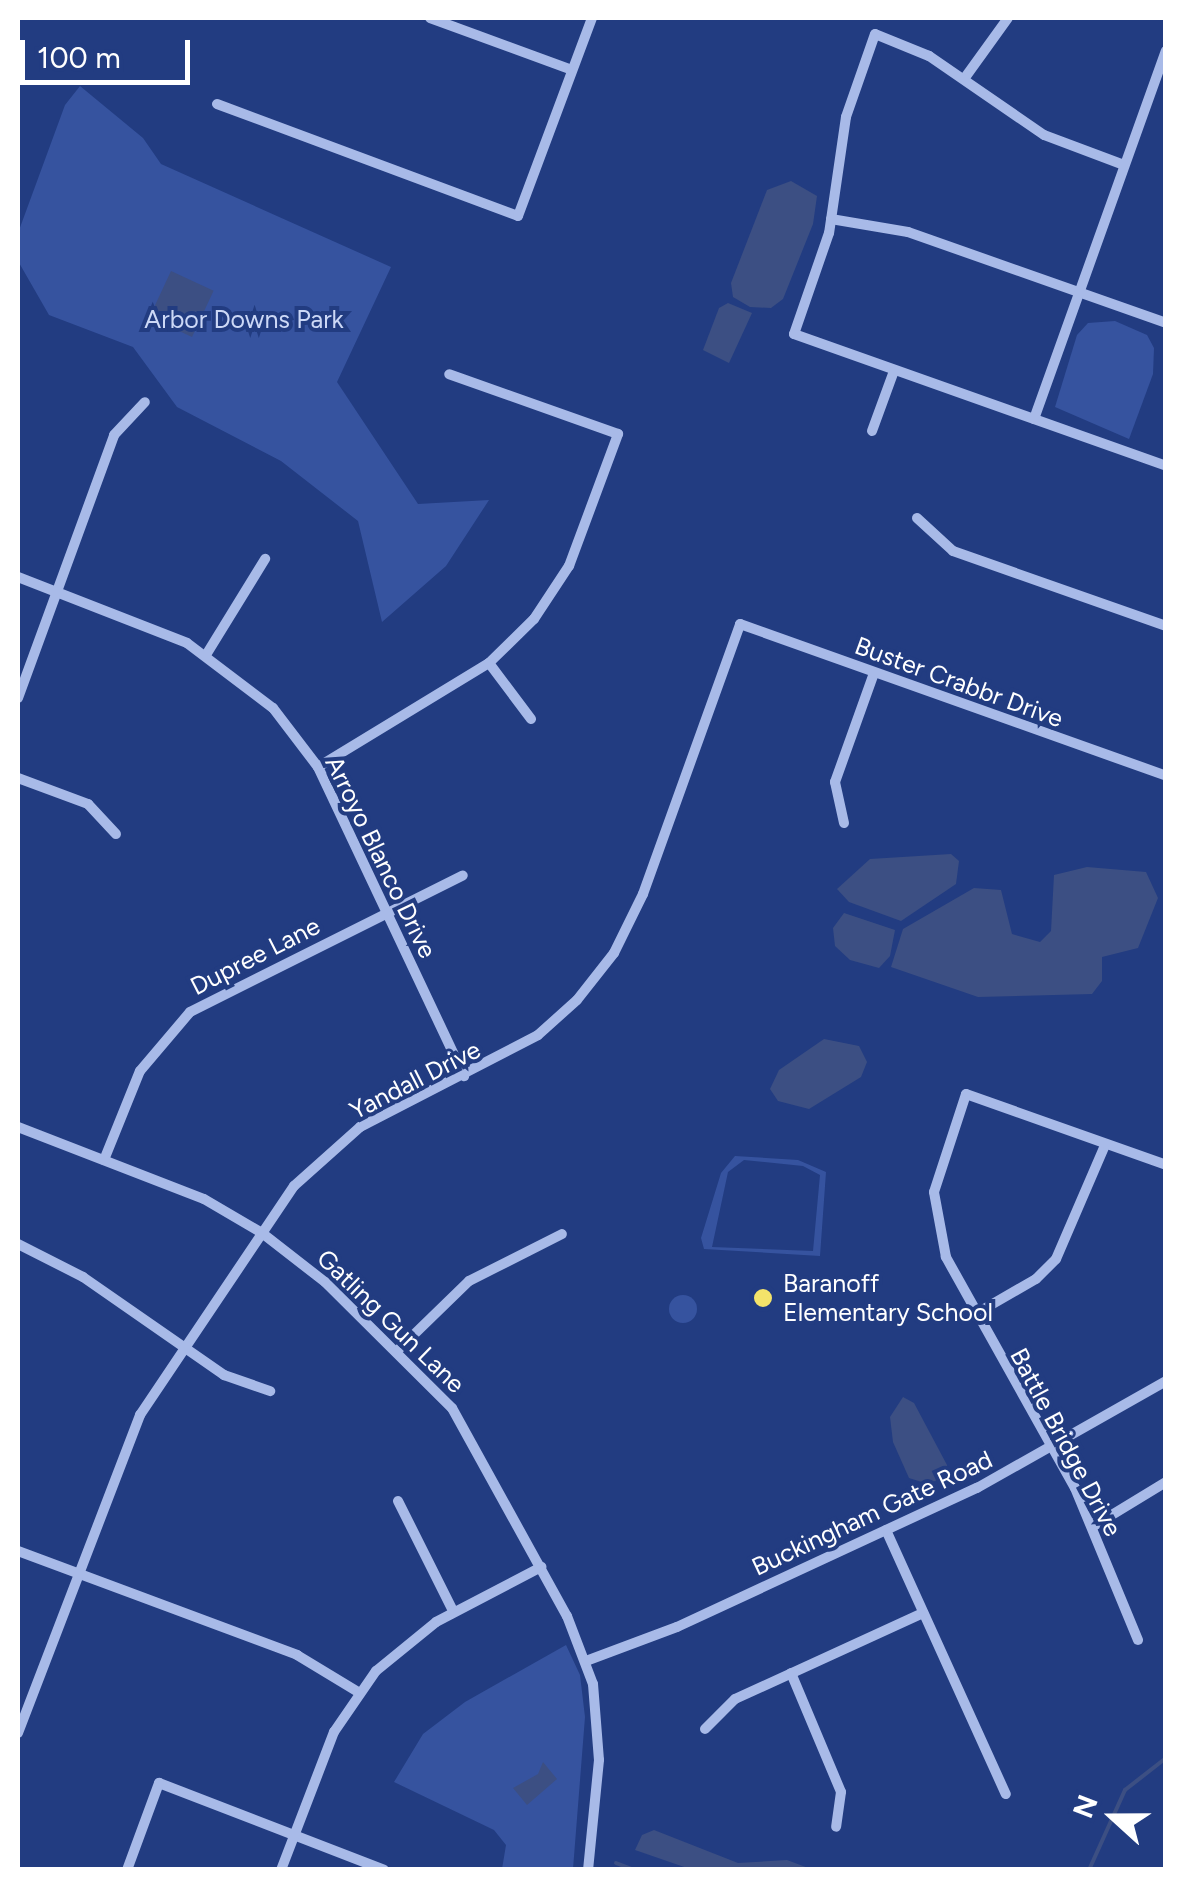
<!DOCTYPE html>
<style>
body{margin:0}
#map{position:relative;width:1183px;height:1887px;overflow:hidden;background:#223c81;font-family:Figtree,sans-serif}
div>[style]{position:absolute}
.green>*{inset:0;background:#36539f}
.round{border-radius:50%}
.water>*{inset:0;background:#3c4f83;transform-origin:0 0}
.stream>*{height:4px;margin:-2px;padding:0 2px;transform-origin:2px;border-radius:2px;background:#3c4f83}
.minor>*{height:10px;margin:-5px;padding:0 5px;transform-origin:5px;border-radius:5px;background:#a8bae8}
.dots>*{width:28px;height:28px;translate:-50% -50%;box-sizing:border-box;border:5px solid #223c81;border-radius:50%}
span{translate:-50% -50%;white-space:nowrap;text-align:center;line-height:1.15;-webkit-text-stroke:8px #223c81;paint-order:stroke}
.park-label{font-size:25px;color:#ccd8f6}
.street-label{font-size:25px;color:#fff}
.poi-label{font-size:25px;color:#fff}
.left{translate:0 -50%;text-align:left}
.frame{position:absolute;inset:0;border:20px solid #fff;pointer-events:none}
.north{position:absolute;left:1063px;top:1767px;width:100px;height:100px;-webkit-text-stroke:8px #223c81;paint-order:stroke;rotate:291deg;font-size:28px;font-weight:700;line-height:40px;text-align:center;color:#fff}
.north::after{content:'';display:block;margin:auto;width:35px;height:45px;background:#fff;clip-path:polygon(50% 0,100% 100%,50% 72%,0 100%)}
.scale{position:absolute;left:20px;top:40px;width:170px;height:45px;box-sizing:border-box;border:5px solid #fff;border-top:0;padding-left:12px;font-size:30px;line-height:35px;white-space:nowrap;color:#fff;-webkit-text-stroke:8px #223c81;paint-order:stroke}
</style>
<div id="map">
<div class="green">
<i style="clip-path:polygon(80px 86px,143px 138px,161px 164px,391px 267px,337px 382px,418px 504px,489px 500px,446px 566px,382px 622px,358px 521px,281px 461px,177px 407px,133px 347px,49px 315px,18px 261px,18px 233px,65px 105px)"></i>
<i style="clip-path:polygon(1115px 321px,1147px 335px,1154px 348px,1153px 374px,1129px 439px,1055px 407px,1077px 335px,1088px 323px)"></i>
<i style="clip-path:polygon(evenodd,735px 1156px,798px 1160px,826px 1172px,820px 1256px,704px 1249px,701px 1238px,721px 1173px,735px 1156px,744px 1160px,803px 1166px,820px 1175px,813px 1251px,712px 1247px,728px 1172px,744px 1160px)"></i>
<i class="round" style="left:669px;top:1295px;width:28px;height:28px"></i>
<i style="clip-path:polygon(566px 1645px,580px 1675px,585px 1717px,573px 1869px,502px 1869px,506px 1845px,494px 1830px,394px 1782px,423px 1734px,465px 1702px)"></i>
</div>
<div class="water">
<i style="clip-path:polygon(791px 181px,817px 196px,813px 224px,783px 299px,771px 308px,750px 307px,733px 297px,731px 283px,767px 190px)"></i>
<i style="left:171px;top:271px;width:47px;height:51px;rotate:25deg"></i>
<i style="clip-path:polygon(728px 303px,752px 313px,729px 363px,703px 350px,719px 308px)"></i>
<i style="clip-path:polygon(951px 854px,959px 861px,956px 884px,901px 921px,849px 902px,837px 889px,870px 859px)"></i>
<i style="clip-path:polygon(1087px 867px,1146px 872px,1158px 898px,1138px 948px,1102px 957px,1102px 981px,1092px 994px,978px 997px,891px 967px,903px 929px,974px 888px,1001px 890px,1012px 934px,1040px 942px,1051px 931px,1054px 875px)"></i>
<i style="clip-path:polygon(844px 913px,895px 930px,890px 956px,879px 968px,850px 960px,835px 946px,833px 928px)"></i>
<i style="clip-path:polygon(824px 1039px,859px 1046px,867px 1062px,861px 1077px,809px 1109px,778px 1101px,770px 1089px,779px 1070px)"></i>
<i style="clip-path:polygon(903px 1397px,914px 1403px,947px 1465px,944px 1477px,928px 1484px,909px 1478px,893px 1442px,890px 1417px)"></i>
<i style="clip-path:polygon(543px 1762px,557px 1779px,527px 1805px,513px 1788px,538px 1774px)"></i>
<i style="clip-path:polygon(654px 1830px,738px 1863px,787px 1860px,811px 1869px,690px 1869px,635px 1850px,642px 1835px)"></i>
</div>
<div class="stream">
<i style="left:616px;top:1863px;width:19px;rotate:21deg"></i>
<i style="left:1089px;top:1870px;width:88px;rotate:-65.8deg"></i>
<i style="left:1125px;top:1790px;width:52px;rotate:-38deg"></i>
</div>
<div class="minor">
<i style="left:430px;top:18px;width:151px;rotate:20.1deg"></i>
<i style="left:964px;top:79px;width:75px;rotate:-54.2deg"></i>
<i style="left:217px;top:104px;width:321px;rotate:20.4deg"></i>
<i style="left:518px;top:216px;width:211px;rotate:-69.5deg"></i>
<i style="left:1124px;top:165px;width:85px;rotate:-159.4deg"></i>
<i style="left:1044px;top:135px;width:140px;rotate:-145.5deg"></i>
<i style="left:929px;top:56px;width:58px;rotate:-157.8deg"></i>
<i style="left:875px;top:34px;width:88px;rotate:109.3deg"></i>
<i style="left:846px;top:117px;width:117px;rotate:98.3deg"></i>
<i style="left:829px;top:233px;width:107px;rotate:109.1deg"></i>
<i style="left:794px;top:334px;width:395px;rotate:19.5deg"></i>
<i style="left:831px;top:219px;width:78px;rotate:9.6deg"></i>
<i style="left:908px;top:232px;width:274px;rotate:19.4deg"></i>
<i style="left:1034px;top:419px;width:391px;rotate:-70.3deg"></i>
<i style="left:872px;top:431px;width:64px;rotate:-69.9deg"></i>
<i style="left:917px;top:518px;width:49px;rotate:42.5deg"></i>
<i style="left:953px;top:551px;width:226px;rotate:19.4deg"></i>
<i style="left:18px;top:577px;width:181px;rotate:21.3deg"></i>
<i style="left:187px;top:643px;width:108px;rotate:37.1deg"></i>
<i style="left:273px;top:708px;width:74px;rotate:52.7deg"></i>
<i style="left:318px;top:767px;width:342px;rotate:64.7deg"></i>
<i style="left:206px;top:655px;width:113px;rotate:-58.4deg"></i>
<i style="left:489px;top:663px;width:70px;rotate:53.1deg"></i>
<i style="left:18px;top:698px;width:280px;rotate:-69.9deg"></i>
<i style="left:114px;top:435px;width:45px;rotate:-46.8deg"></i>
<i style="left:318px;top:767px;width:200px;rotate:-31.3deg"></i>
<i style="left:489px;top:663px;width:63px;rotate:-44.4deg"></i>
<i style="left:534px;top:619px;width:64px;rotate:-56.6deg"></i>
<i style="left:569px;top:566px;width:141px;rotate:-69.6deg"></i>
<i style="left:618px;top:434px;width:179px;rotate:-160.5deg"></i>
<i style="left:18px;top:778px;width:75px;rotate:20.4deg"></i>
<i style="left:88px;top:804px;width:41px;rotate:47deg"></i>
<i style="left:844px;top:823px;width:42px;rotate:-102.4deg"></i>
<i style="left:835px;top:782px;width:116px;rotate:-70.3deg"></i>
<i style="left:18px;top:1127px;width:199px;rotate:21.2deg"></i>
<i style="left:204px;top:1199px;width:67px;rotate:30.4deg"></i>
<i style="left:262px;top:1233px;width:80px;rotate:37.9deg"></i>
<i style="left:325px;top:1282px;width:179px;rotate:44.8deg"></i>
<i style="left:452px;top:1408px;width:238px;rotate:61.1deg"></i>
<i style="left:567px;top:1616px;width:73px;rotate:69.1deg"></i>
<i style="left:593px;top:1684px;width:76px;rotate:85.5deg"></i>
<i style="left:599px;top:1760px;width:111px;rotate:95.7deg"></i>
<i style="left:104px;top:1160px;width:96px;rotate:-68deg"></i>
<i style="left:140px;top:1071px;width:77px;rotate:-49.7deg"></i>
<i style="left:190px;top:1012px;width:305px;rotate:-26.6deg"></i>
<i style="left:18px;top:1244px;width:73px;rotate:26.9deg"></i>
<i style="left:83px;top:1277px;width:172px;rotate:34.8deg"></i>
<i style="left:224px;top:1375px;width:49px;rotate:19.2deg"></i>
<i style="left:977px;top:1313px;width:68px;rotate:-30deg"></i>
<i style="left:1036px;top:1279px;width:28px;rotate:-45deg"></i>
<i style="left:1056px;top:1259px;width:124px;rotate:-66.7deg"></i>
<i style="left:398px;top:1350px;width:99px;rotate:-44.2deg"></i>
<i style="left:469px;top:1281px;width:104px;rotate:-26.8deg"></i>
<i style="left:398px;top:1501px;width:123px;rotate:63.4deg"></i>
<i style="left:1092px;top:1527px;width:87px;rotate:-31.3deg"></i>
<i style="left:886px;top:1530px;width:290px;rotate:65.6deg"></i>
<i style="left:18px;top:1551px;width:298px;rotate:20.4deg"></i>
<i style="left:297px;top:1655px;width:71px;rotate:31.2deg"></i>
<i style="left:1138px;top:1640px;width:165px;rotate:-112.5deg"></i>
<i style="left:1075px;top:1488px;width:265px;rotate:-119.2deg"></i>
<i style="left:946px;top:1257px;width:66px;rotate:-100.5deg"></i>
<i style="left:934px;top:1192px;width:103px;rotate:-71.9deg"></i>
<i style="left:966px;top:1094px;width:212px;rotate:19.5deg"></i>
<i style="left:586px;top:1661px;width:97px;rotate:-20.5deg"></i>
<i style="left:677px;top:1627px;width:331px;rotate:-24.9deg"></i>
<i style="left:977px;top:1488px;width:217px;rotate:-29.5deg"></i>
<i style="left:791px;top:1673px;width:129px;rotate:67.2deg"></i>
<i style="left:841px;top:1792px;width:35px;rotate:98deg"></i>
<i style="left:705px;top:1729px;width:42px;rotate:-45deg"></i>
<i style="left:735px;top:1699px;width:207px;rotate:-24.6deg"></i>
<i style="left:18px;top:1733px;width:341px;rotate:-69deg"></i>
<i style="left:140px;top:1415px;width:276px;rotate:-56.1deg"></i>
<i style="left:294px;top:1186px;width:89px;rotate:-41.8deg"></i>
<i style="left:360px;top:1127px;width:200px;rotate:-27.3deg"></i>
<i style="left:538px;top:1035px;width:52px;rotate:-41.9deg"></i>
<i style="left:577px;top:1000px;width:60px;rotate:-51.8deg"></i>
<i style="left:614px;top:953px;width:66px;rotate:-63.8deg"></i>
<i style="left:643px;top:894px;width:287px;rotate:-70.2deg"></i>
<i style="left:740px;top:624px;width:452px;rotate:19.6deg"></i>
<i style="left:127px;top:1870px;width:93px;rotate:-69.8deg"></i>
<i style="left:159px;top:1783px;width:241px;rotate:21.1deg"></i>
<i style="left:281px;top:1870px;width:148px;rotate:-69deg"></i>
<i style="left:334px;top:1732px;width:74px;rotate:-55.5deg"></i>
<i style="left:376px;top:1671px;width:77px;rotate:-39.2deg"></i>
<i style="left:436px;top:1622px;width:119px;rotate:-27.6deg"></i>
</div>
<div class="dots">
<i style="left:763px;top:1298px;background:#f4e36a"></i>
</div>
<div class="park-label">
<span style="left:244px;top:319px">Arbor Downs Park</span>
</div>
<div class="street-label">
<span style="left:959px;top:682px;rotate:20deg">Buster Crabbr Drive</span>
<span style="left:381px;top:857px;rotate:64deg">Arroyo Blanco Drive</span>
<span style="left:255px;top:956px;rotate:-27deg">Dupree Lane</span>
<span style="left:415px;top:1080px;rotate:-27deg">Yandall Drive</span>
<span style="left:391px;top:1321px;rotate:44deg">Gatling Gun Lane</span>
<span style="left:1066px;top:1442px;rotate:62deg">Battle Bridge Drive</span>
<span style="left:872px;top:1513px;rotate:-25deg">Buckingham Gate Road</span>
</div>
<div class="poi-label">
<span class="left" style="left:783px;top:1298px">Baranoff<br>Elementary School</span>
</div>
<div class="frame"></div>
<div class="north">N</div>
<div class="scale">100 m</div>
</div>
